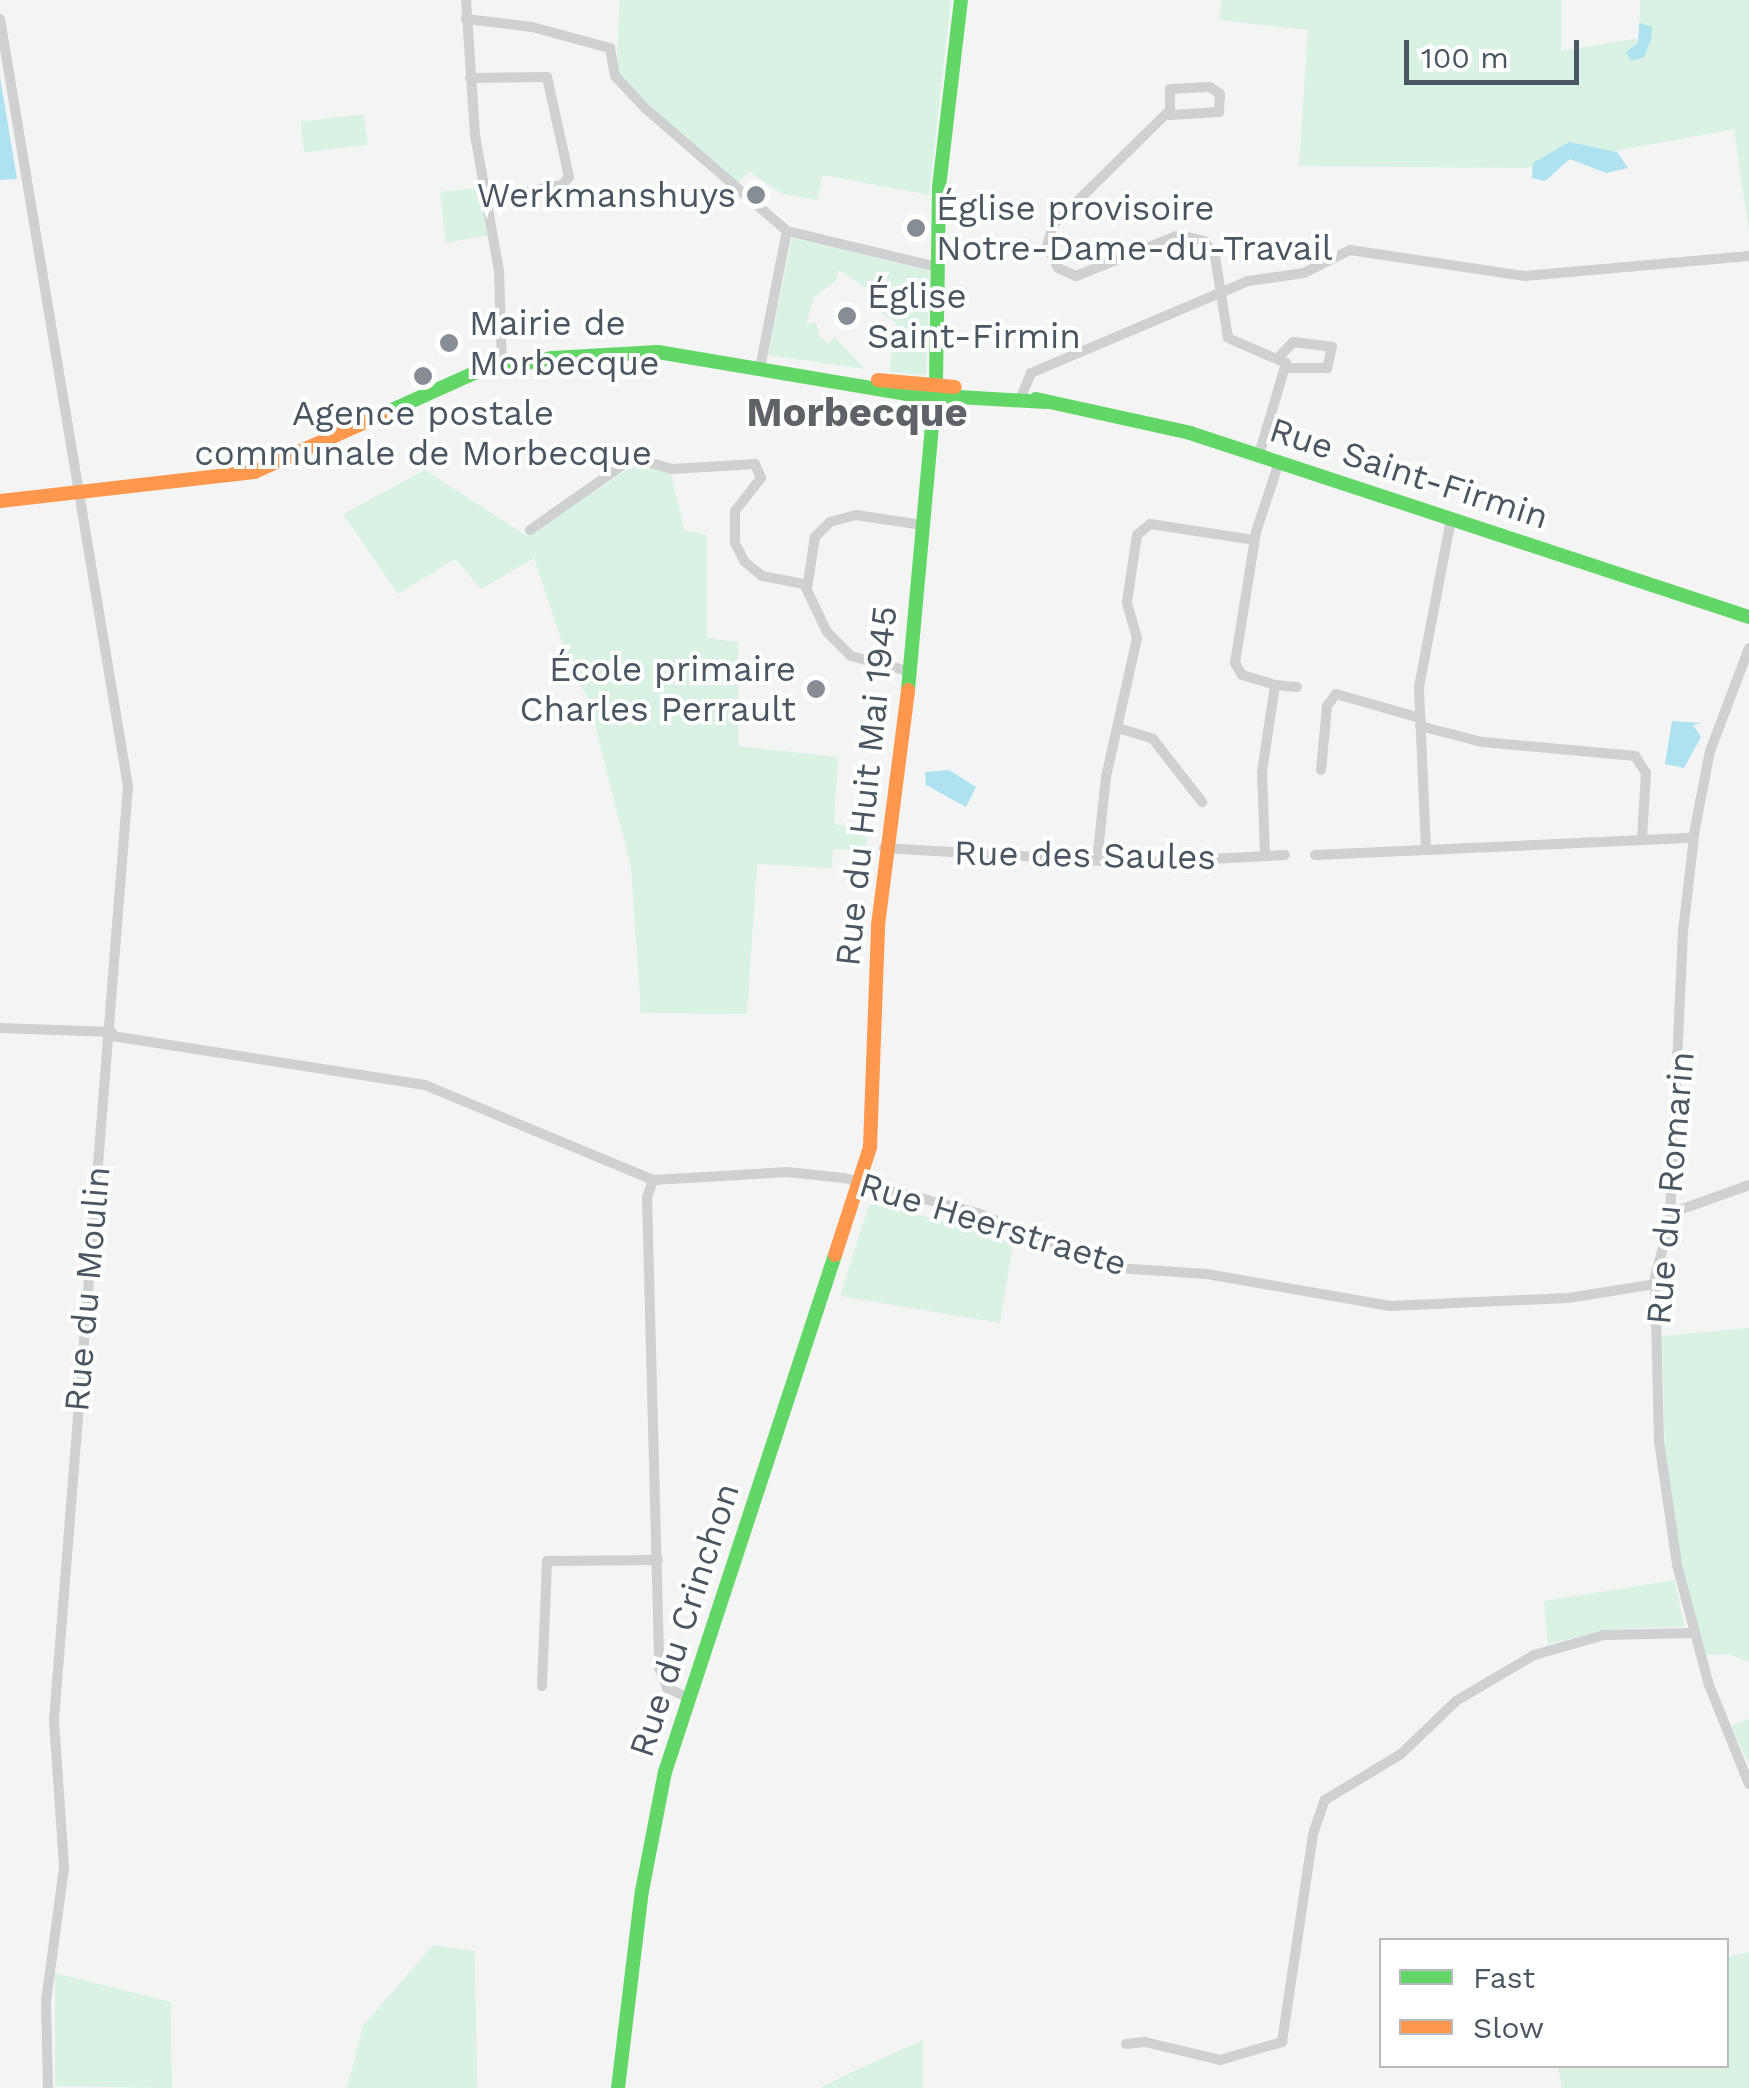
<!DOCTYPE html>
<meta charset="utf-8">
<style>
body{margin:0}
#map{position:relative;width:1749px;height:2088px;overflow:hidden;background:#f4f4f4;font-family:"Work Sans",sans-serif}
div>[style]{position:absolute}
.green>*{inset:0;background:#d9f2e3;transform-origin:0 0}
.water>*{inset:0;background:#aee2f0}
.street>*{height:10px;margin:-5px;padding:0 5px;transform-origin:5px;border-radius:5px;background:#ced0d2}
.fast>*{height:14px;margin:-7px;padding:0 7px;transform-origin:7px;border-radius:7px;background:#63d668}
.slow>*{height:14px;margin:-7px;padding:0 7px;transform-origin:7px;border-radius:7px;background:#ff974d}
.dots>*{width:28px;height:28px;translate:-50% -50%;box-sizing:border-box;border:5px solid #fff;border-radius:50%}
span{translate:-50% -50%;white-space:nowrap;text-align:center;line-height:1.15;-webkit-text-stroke:8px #fff;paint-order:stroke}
.poi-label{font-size:35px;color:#4a5661}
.right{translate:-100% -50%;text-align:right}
.left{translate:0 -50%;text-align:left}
.street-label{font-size:35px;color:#4a5661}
.quarter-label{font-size:40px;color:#5f6368;font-weight:700}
.legend{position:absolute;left:1379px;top:1938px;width:350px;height:130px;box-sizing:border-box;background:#fff;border:2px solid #b7bbc0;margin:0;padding:12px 18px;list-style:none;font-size:30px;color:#4a5661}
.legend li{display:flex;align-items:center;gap:20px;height:50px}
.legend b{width:50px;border:2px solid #b7bbc0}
.scale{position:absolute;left:1404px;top:40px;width:175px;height:45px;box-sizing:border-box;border:5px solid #4a5661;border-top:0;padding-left:12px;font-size:30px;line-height:35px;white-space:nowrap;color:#4a5661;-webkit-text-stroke:8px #fff;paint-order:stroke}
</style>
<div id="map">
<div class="green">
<i style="clip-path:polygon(620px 0,951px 0,929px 195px,823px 175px,817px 200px,782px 194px,750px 172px,735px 185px,616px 73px)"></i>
<i style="clip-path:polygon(1222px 0,1561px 0,1561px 51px,1639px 38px,1640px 0,1749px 0,1749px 234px,1734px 129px,1524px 168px,1299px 166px,1308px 30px,1219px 20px)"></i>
<i style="left:364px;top:114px;width:31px;height:64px;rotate:83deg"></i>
<i style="clip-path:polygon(478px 188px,489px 235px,446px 243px,440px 192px)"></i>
<i style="clip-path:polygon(792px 238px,930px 271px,926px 375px,889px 372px,896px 323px,865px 301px,871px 291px,839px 270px,835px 282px,815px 296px,806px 324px,816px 322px,820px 338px,829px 343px,835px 337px,865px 369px,768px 355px)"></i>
<i style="clip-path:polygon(633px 466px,670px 472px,685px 531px,707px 535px,707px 638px,738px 642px,738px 746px,838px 757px,834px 824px,867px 830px,866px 851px,833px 849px,832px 868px,757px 864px,747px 1014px,641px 1013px,631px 867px,588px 698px,572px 672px,534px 558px,481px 589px,455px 559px,398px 594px,343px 514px,425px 470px,527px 536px)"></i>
<i style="clip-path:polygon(883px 1204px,1013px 1243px,1000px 1323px,840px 1296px,869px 1205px)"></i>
<i style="clip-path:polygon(1749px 1328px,1749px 1662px,1729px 1654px,1705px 1655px,1681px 1561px,1665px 1451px,1662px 1336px)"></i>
<i style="clip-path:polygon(1675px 1580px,1684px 1627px,1613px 1629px,1548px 1644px,1544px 1601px)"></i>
<i style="clip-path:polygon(1749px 1719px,1749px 1765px,1731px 1726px)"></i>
<i style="clip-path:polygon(433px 1945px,475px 1951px,477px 2088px,347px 2088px,363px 2026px)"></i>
<i style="clip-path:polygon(1749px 1952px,1749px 2088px,1562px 2088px,1558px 2066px,1726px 2066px,1727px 1957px)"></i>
<i style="clip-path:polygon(55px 1973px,171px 2002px,172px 2088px,55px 2086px)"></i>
<i style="clip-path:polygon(923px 2040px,923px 2088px,820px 2088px,850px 2073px)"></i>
</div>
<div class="water">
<i style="clip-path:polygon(1639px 23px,1652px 27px,1651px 40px,1644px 57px,1631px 61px,1626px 52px,1638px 43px)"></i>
<i style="clip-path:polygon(0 77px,17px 179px,0 180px)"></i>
<i style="clip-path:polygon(1569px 142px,1617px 152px,1628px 168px,1606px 173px,1570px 159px,1545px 181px,1532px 178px,1533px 163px)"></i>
<i style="clip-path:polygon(1672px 721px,1702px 723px,1693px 725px,1701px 737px,1684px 768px,1665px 764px)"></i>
<i style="clip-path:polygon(949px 770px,976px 787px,966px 807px,926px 785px,925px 772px)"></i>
</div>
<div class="street">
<i style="left:466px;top:0;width:135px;rotate:86.2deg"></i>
<i style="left:475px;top:135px;width:138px;rotate:80deg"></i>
<i style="left:499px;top:271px;width:94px;rotate:88.2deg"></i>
<i style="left:0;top:19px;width:778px;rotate:80.53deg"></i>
<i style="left:128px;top:786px;width:937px;rotate:94.53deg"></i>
<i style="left:54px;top:1720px;width:148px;rotate:86.1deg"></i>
<i style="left:64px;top:1868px;width:134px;rotate:97.7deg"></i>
<i style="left:46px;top:2001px;width:87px;rotate:88.7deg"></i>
<i style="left:466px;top:19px;width:66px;rotate:6.9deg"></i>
<i style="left:532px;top:27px;width:81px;rotate:15.1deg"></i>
<i style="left:610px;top:48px;width:28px;rotate:80deg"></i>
<i style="left:615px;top:76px;width:44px;rotate:46.8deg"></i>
<i style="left:645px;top:108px;width:188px;rotate:40.9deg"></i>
<i style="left:787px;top:231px;width:154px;rotate:13.5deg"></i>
<i style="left:470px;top:78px;width:77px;rotate:-0.7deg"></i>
<i style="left:547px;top:77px;width:102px;rotate:77.6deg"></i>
<i style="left:569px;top:177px;width:11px;rotate:131deg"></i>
<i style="left:562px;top:185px;width:77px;rotate:168.8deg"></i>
<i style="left:1210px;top:87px;width:12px;rotate:35deg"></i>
<i style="left:1220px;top:94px;width:18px;rotate:93deg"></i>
<i style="left:1219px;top:112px;width:49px;rotate:176.5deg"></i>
<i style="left:1170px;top:115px;width:26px;rotate:-90deg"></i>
<i style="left:1170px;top:89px;width:40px;rotate:-2.9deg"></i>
<i style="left:1170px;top:110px;width:164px;rotate:135.5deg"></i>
<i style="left:1053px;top:225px;width:22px;rotate:106deg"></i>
<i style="left:1047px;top:246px;width:25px;rotate:63deg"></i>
<i style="left:1058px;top:268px;width:20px;rotate:24deg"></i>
<i style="left:1076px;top:276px;width:111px;rotate:-21.7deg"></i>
<i style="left:1179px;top:235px;width:26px;rotate:13deg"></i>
<i style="left:1204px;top:241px;width:19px;rotate:54deg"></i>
<i style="left:1215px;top:256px;width:83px;rotate:81deg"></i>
<i style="left:1228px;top:338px;width:63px;rotate:23.3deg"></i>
<i style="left:1286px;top:363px;width:96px;rotate:106.4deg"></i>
<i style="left:1280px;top:356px;width:19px;rotate:-47deg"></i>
<i style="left:1293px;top:342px;width:39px;rotate:7deg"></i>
<i style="left:1332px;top:347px;width:22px;rotate:103deg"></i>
<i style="left:1327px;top:368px;width:41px;rotate:180deg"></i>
<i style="left:760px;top:368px;width:140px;rotate:-78.9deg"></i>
<i style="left:1020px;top:400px;width:29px;rotate:-68deg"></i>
<i style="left:1031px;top:373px;width:236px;rotate:-23deg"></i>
<i style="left:1248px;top:281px;width:57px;rotate:-8.1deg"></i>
<i style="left:1304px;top:273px;width:51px;rotate:-26.6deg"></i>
<i style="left:1350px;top:250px;width:177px;rotate:8.5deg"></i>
<i style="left:1525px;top:276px;width:225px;rotate:-5.1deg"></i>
<i style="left:530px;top:530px;width:126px;rotate:-35deg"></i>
<i style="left:633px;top:458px;width:41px;rotate:15.8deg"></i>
<i style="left:672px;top:469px;width:83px;rotate:-3.4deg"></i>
<i style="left:755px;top:464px;width:15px;rotate:67deg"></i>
<i style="left:761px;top:478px;width:42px;rotate:128.2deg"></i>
<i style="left:735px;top:511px;width:32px;rotate:90deg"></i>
<i style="left:735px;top:543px;width:20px;rotate:63deg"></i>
<i style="left:744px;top:561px;width:23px;rotate:40deg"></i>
<i style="left:762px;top:576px;width:43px;rotate:10.8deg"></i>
<i style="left:804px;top:584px;width:53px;rotate:64.4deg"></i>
<i style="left:827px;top:632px;width:34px;rotate:45deg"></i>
<i style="left:851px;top:656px;width:63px;rotate:14.7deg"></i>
<i style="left:807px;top:588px;width:52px;rotate:-81.1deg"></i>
<i style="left:815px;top:537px;width:21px;rotate:-45deg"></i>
<i style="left:830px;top:522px;width:27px;rotate:-15deg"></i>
<i style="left:856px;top:515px;width:67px;rotate:8.6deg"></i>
<i style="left:1749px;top:648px;width:110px;rotate:110.7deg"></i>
<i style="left:1710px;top:751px;width:78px;rotate:101deg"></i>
<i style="left:1695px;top:828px;width:104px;rotate:96.6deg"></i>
<i style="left:1683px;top:931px;width:291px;rotate:92.6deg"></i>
<i style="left:1670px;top:1222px;width:57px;rotate:105.3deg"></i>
<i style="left:1655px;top:1277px;width:164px;rotate:88.6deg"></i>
<i style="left:1659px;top:1441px;width:125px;rotate:81.7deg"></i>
<i style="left:1677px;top:1565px;width:124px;rotate:75.1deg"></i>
<i style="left:1709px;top:1685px;width:107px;rotate:68deg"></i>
<i style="left:1275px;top:685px;width:22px;rotate:5deg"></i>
<i style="left:1420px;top:726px;width:64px;rotate:14.5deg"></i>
<i style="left:1482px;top:742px;width:154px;rotate:5.2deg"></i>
<i style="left:1635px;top:756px;width:20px;rotate:57deg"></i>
<i style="left:1646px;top:773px;width:66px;rotate:93.5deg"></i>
<i style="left:1118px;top:728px;width:37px;rotate:17deg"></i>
<i style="left:1153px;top:739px;width:80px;rotate:52.1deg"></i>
<i style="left:1321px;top:770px;width:64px;rotate:-84.6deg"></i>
<i style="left:1327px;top:706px;width:15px;rotate:-53deg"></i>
<i style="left:1336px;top:694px;width:87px;rotate:15.9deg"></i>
<i style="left:884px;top:848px;width:252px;rotate:3.4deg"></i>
<i style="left:1136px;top:863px;width:149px;rotate:-3.1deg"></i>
<i style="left:1426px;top:849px;width:162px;rotate:-92.5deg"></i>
<i style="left:1419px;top:687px;width:171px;rotate:-79.2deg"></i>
<i style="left:1315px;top:855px;width:378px;rotate:-2.6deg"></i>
<i style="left:1265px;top:856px;width:84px;rotate:-92deg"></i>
<i style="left:1262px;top:772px;width:88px;rotate:-81.5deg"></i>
<i style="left:1275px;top:685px;width:34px;rotate:-163deg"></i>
<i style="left:1242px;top:675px;width:14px;rotate:-120deg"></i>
<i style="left:1235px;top:663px;width:133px;rotate:-80.9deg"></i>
<i style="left:1256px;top:532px;width:74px;rotate:-71.8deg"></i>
<i style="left:1097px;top:860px;width:83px;rotate:-83.8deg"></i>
<i style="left:1106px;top:777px;width:142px;rotate:-77.4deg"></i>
<i style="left:1137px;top:638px;width:37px;rotate:-106deg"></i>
<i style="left:1127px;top:602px;width:68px;rotate:-81.5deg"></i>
<i style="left:1137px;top:535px;width:17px;rotate:-40deg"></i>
<i style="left:1150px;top:524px;width:105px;rotate:8.7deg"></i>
<i style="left:0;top:1028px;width:112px;rotate:2deg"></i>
<i style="left:112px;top:1036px;width:317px;rotate:8.9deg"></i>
<i style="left:425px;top:1085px;width:247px;rotate:22.6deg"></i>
<i style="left:653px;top:1180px;width:134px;rotate:-3.4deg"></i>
<i style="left:787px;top:1172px;width:57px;rotate:6deg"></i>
<i style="left:844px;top:1178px;width:138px;rotate:14.7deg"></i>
<i style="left:977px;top:1213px;width:149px;rotate:21.6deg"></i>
<i style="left:1116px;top:1268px;width:91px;rotate:3.8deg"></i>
<i style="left:1207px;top:1274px;width:186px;rotate:9.9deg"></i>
<i style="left:1390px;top:1306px;width:178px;rotate:-2.6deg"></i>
<i style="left:1568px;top:1298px;width:88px;rotate:-9.1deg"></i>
<i style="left:653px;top:1180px;width:18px;rotate:109deg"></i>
<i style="left:647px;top:1197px;width:471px;rotate:88.5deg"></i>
<i style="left:659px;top:1668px;width:22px;rotate:68deg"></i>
<i style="left:667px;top:1688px;width:22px;rotate:24deg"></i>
<i style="left:1671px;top:1213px;width:83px;rotate:-19.7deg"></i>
<i style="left:542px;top:1686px;width:125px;rotate:-87.7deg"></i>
<i style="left:547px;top:1561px;width:111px;rotate:-0.5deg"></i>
<i style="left:1126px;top:2044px;width:19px;rotate:-6deg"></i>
<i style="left:1145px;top:2042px;width:77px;rotate:13.5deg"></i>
<i style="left:1220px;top:2060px;width:65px;rotate:-16.2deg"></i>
<i style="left:1282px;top:2042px;width:210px;rotate:-81.5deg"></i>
<i style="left:1313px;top:1834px;width:36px;rotate:-71deg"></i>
<i style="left:1325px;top:1800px;width:89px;rotate:-31.2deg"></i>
<i style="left:1401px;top:1754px;width:76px;rotate:-43.9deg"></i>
<i style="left:1456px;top:1701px;width:91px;rotate:-30.5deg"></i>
<i style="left:1534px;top:1655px;width:73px;rotate:-15.9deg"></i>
<i style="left:1604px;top:1635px;width:89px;rotate:-1.3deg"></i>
</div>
<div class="fast">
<i style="left:1036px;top:399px;width:158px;rotate:12.4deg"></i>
<i style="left:1190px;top:433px;width:589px;rotate:18.22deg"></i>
<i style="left:381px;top:415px;width:102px;rotate:-24.3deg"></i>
<i style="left:474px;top:373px;width:79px;rotate:-10.9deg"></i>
<i style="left:552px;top:358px;width:106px;rotate:-3.2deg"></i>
<i style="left:658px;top:352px;width:253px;rotate:9.6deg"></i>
<i style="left:907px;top:394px;width:139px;rotate:3.3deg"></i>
<i style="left:908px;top:690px;width:309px;rotate:-84.8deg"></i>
<i style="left:936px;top:382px;width:195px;rotate:-89.1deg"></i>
<i style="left:939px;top:187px;width:188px;rotate:-83.3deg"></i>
<i style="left:618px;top:2088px;width:198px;rotate:-83.1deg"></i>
<i style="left:642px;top:1891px;width:121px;rotate:-79.1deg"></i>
<i style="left:665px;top:1772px;width:544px;rotate:-71.8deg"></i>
</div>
<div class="slow">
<i style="left:878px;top:380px;width:77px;rotate:5.2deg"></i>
<i style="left:0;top:501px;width:256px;rotate:-6.5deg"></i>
<i style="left:254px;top:472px;width:139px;rotate:-24.2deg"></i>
<i style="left:835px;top:1255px;width:114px;rotate:-72deg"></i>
<i style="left:870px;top:1147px;width:222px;rotate:-87.9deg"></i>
<i style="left:878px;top:925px;width:237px;rotate:-82.7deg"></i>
</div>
<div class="dots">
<i style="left:756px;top:195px;background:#868d94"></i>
<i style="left:916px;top:228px;background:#868d94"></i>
<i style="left:847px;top:316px;background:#868d94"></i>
<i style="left:449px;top:343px;background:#868d94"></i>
<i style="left:423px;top:376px;background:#868d94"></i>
<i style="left:816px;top:689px;background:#868d94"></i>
</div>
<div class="poi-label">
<span class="right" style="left:736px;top:195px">Werkmanshuys</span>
<span class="left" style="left:936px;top:228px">Église provisoire<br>Notre-Dame-du-Travail</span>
<span class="left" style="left:867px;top:316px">Église<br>Saint-Firmin</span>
<span class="left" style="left:469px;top:343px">Mairie de<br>Morbecque</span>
<span style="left:423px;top:433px">Agence postale<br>communale de Morbecque</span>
<span class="right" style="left:796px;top:689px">École primaire<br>Charles Perrault</span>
</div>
<div class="street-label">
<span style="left:1409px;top:473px;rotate:18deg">Rue Saint-Firmin</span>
<span style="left:866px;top:786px;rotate:-84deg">Rue du Huit Mai 1945</span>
<span style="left:1085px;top:855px;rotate:1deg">Rue des Saules</span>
<span style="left:1670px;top:1188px;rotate:-85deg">Rue du Romarin</span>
<span style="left:993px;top:1224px;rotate:17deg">Rue Heerstraete</span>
<span style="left:87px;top:1289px;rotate:-85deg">Rue du Moulin</span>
<span style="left:684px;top:1620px;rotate:-72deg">Rue du Crinchon</span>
</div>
<div class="quarter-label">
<span style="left:857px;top:413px">Morbecque</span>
</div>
<ul class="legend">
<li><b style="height:12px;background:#63d668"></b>Fast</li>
<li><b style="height:12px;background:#ff974d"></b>Slow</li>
</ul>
<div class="scale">100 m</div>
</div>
